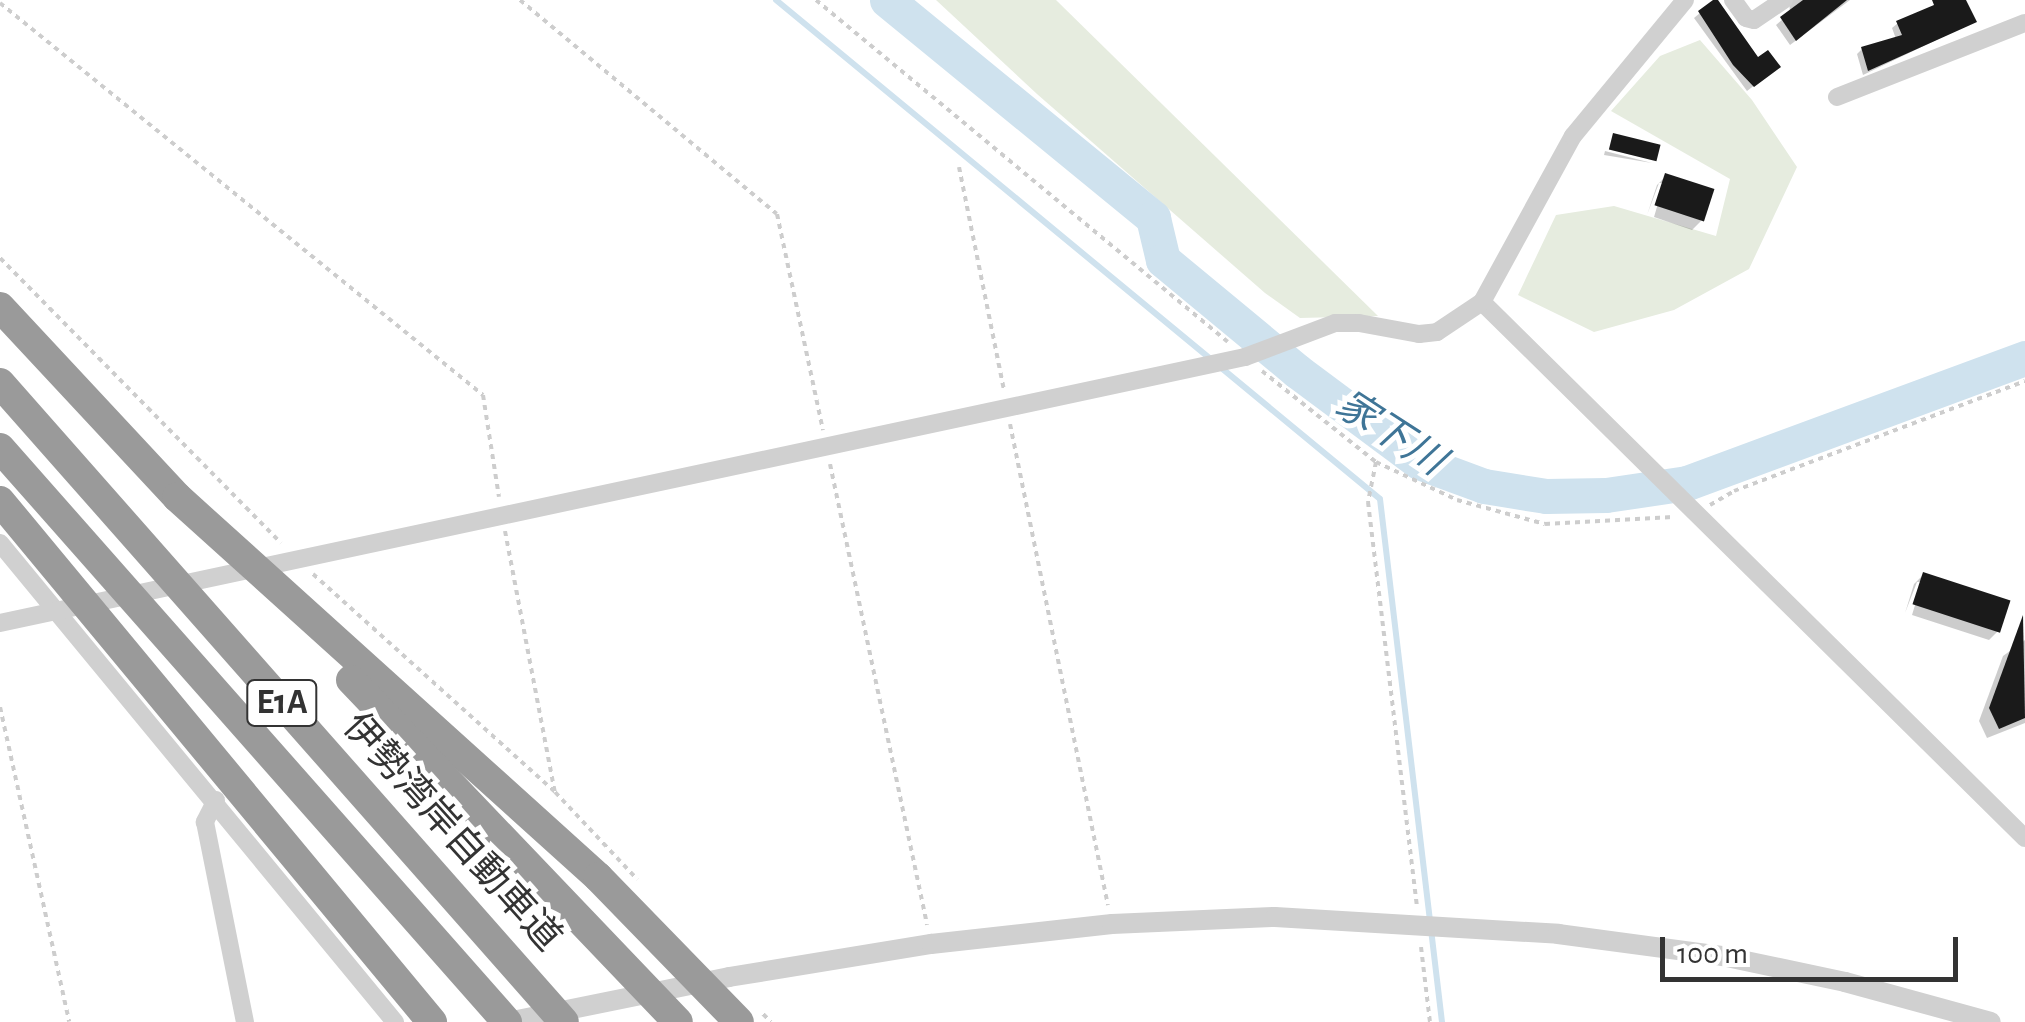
<!DOCTYPE html>
<meta charset="utf-8">
<style>
body{margin:0}
#map{position:relative;width:2025px;height:1022px;overflow:hidden;background:#fff;font-family:"Alegreya Sans","Noto Sans JP",sans-serif}
div>[style]{position:absolute}
.green>*{inset:0;background:#e6ecdf}
.shadow>*{inset:0;background:#0003}
.stream>*{height:6px;margin:-3px;padding:0 3px;transform-origin:3px;border-radius:3px;background:#cfe2ee}
.river>*{height:35px;margin:-17.5px;padding:0 17.5px;transform-origin:17.5px;border-radius:17.5px;background:#cfe2ee}
.building>*{inset:0;background:#1a1a1a;transform-origin:0 0}
.path>*{height:4px;margin-top:-2px;transform-origin:0;background:repeating-linear-gradient(90deg,#cdcdcd 0 5px,transparent 0 10px)}
.minor>*{height:18px;margin:-9px;padding:0 9px;transform-origin:9px;border-radius:9px;background:#d0d0d0}
.tertiary>*{height:20px;margin:-10px;padding:0 10px;transform-origin:10px;border-radius:10px;background:#d0d0d0}
.motorway>*{height:30px;margin:-15px;padding:0 15px;transform-origin:15px;border-radius:15px;background:#9a9a9a}
.motorway-bridge>*{height:30px;margin:-15px;padding:0 15px;transform-origin:15px;border-radius:15px;background:#9a9a9a}
span{translate:-50% -50%;white-space:nowrap;text-align:center;line-height:1.15;-webkit-text-stroke:10px #fff;paint-order:stroke}
.shield-label span{padding:2px 8px;background:#fff;border:2px solid;border-radius:8px;-webkit-text-stroke-width:0}
.shield-label{font-size:35px;color:#333;font-weight:700}
.street-label{font-size:38px;color:#333}
.water-label{font-size:40px;color:#3f7597;font-style:italic}
.scale{position:absolute;left:1660px;top:937px;width:298px;height:45px;box-sizing:border-box;border:5px solid #333;border-top:0;padding-left:12px;font-size:30px;line-height:35px;white-space:nowrap;color:#333;-webkit-text-stroke:8px #fff;paint-order:stroke}
</style>
<div id="map">
<div class="green">
<i style="clip-path:polygon(936px 0,1056px 0,1378px 316px,1300px 318px,1265px 293px,1037px 94px)"></i>
<i style="clip-path:polygon(1700px 40px,1752px 100px,1797px 167px,1749px 269px,1674px 310px,1594px 332px,1518px 295px,1556px 215px,1614px 206px,1716px 236px,1730px 179px,1611px 111px,1660px 56px)"></i>
</div>
<div class="shadow">
<i style="clip-path:polygon(1789px 0,1850px 0,1790px 45px,1776px 25px,1790px 13px)"></i>
<i style="clip-path:polygon(1945px 0,1963px 0,1974px 22px,1863px 75px,1857px 54px,1862px 49px,1896px 39px,1892px 28px,1898px 23px)"></i>
<i style="clip-path:polygon(1700px 13px,1772px 72px,1747px 91px,1694px 18px)"></i>
<i style="clip-path:polygon(1605px 151px,1652px 163px,1604px 155px)"></i>
<i style="clip-path:polygon(1666px 176px,1701px 221px,1692px 230px,1654px 217px,1664px 183px,1659px 183px,1647px 215px,1657px 185px)"></i>
<i style="clip-path:polygon(1923px 575px,1998px 631px,1989px 640px,1912px 615px,1922px 582px,1917px 582px,1905px 613px,1914px 584px)"></i>
<i style="clip-path:polygon(2025px 640px,2025px 723px,1987px 738px,1979px 721px,2003px 656px)"></i>
</div>
<div class="stream">
<i style="left:776px;top:0;width:783px;rotate:39.56deg"></i>
<i style="left:1380px;top:499px;width:527px;rotate:83.24deg"></i>
</div>
<div class="river">
<i style="left:887px;top:0;width:344px;rotate:39.3deg"></i>
<i style="left:1153px;top:218px;width:43px;rotate:76.6deg"></i>
<i style="left:1163px;top:260px;width:174px;rotate:39.6deg"></i>
<i style="left:1297px;top:371px;width:152px;rotate:36.7deg"></i>
<i style="left:1419px;top:462px;width:69px;rotate:20.3deg"></i>
<i style="left:1484px;top:486px;width:63px;rotate:9.2deg"></i>
<i style="left:1546px;top:496px;width:60px;rotate:-1deg"></i>
<i style="left:1606px;top:495px;width:82px;rotate:-8.4deg"></i>
<i style="left:1687px;top:483px;width:360px;rotate:-20.3deg"></i>
</div>
<div class="building">
<i style="clip-path:polygon(1713px 0,1718px 0,1758px 57px,1768px 50px,1781px 67px,1754px 87px,1733px 65px,1698px 11px)"></i>
<i style="clip-path:polygon(1803px 0,1847px 0,1796px 41px,1780px 17px)"></i>
<i style="clip-path:polygon(1932px 0,1966px 0,1977px 22px,1868px 71px,1861px 47px,1902px 35px,1896px 21px,1934px 5px)"></i>
<i style="left:1613px;top:133px;width:49px;height:17px;rotate:14deg"></i>
<i style="left:1665px;top:173px;width:52px;height:34px;rotate:18deg"></i>
<i style="left:1923px;top:572px;width:92px;height:34px;rotate:18deg"></i>
<i style="clip-path:polygon(2023px 615px,2025px 718px,1999px 729px,1989px 708px)"></i>
</div>
<div class="path">
<i style="left:520px;top:0;width:334px;rotate:39.8deg"></i>
<i style="left:777px;top:214px;width:221px;rotate:78deg"></i>
<i style="left:816px;top:0;width:535px;rotate:39.7deg"></i>
<i style="left:0;top:3px;width:622px;rotate:39.06deg"></i>
<i style="left:483px;top:395px;width:103px;rotate:81.1deg"></i>
<i style="left:959px;top:167px;width:228px;rotate:78.6deg"></i>
<i style="left:0;top:258px;width:400px;rotate:45.4deg"></i>
<i style="left:1262px;top:371px;width:146px;rotate:38.6deg"></i>
<i style="left:1376px;top:462px;width:89px;rotate:25.1deg"></i>
<i style="left:1457px;top:500px;width:91px;rotate:15.3deg"></i>
<i style="left:1545px;top:524px;width:128px;rotate:-3.1deg"></i>
<i style="left:1010px;top:424px;width:491px;rotate:78.5deg"></i>
<i style="left:1376px;top:462px;width:41px;rotate:101.3deg"></i>
<i style="left:1368px;top:502px;width:409px;rotate:83.1deg"></i>
<i style="left:830px;top:464px;width:471px;rotate:78.1deg"></i>
<i style="left:1710px;top:505px;width:28px;rotate:-30deg"></i>
<i style="left:1734px;top:491px;width:311px;rotate:-20.7deg"></i>
<i style="left:505px;top:531px;width:266px;rotate:79.2deg"></i>
<i style="left:313px;top:574px;width:326px;rotate:42deg"></i>
<i style="left:555px;top:792px;width:120px;rotate:46.7deg"></i>
<i style="left:0;top:707px;width:322px;rotate:77.6deg"></i>
<i style="left:1421px;top:947px;width:76px;rotate:83.2deg"></i>
<i style="left:763px;top:1014px;width:11px;rotate:45deg"></i>
</div>
<div class="minor">
<i style="left:1733px;top:0;width:22px;rotate:54deg"></i>
<i style="left:1746px;top:18px;width:8px;rotate:14deg"></i>
<i style="left:1754px;top:20px;width:36px;rotate:-34deg"></i>
<i style="left:1837px;top:97px;width:202px;rotate:-21.5deg"></i>
<i style="left:1482px;top:302px;width:763px;rotate:44.63deg"></i>
<i style="left:0;top:543px;width:621px;rotate:50.49deg"></i>
<i style="left:0;top:623px;width:1273px;rotate:-12.06deg"></i>
<i style="left:1245px;top:357px;width:96px;rotate:-20.7deg"></i>
<i style="left:1335px;top:323px;width:24px"></i>
<i style="left:1359px;top:323px;width:61px;rotate:10.4deg"></i>
<i style="left:1419px;top:334px;width:18px;rotate:-6deg"></i>
<i style="left:1437px;top:332px;width:54px;rotate:-33.7deg"></i>
<i style="left:1482px;top:302px;width:189px;rotate:-61.3deg"></i>
<i style="left:1573px;top:136px;width:176px;rotate:-50.5deg"></i>
<i style="left:216px;top:800px;width:25px;rotate:117deg"></i>
<i style="left:205px;top:822px;width:204px;rotate:78.7deg"></i>
</div>
<div class="tertiary">
<i style="left:508px;top:1022px;width:226px;rotate:-11.5deg"></i>
<i style="left:729px;top:977px;width:205px;rotate:-9.3deg"></i>
<i style="left:931px;top:944px;width:182px;rotate:-6.3deg"></i>
<i style="left:1112px;top:924px;width:163px;rotate:-2.5deg"></i>
<i style="left:1275px;top:917px;width:284px;rotate:3.4deg"></i>
<i style="left:1558px;top:934px;width:165px;rotate:7.6deg"></i>
<i style="left:1722px;top:956px;width:126px;rotate:11.9deg"></i>
<i style="left:1845px;top:982px;width:151px;rotate:15.3deg"></i>
</div>
<div class="motorway">
<i style="left:0;top:307px;width:260px;rotate:47deg"></i>
</div>
<div class="motorway-bridge">
<i style="left:0;top:383px;width:852px;rotate:48.57deg"></i>
<i style="left:0;top:448px;width:766px;rotate:48.55deg"></i>
<i style="left:177px;top:497px;width:567px;rotate:42.07deg"></i>
<i style="left:598px;top:877px;width:202px;rotate:45.8deg"></i>
<i style="left:0;top:501px;width:677px;rotate:50.34deg"></i>
<i style="left:351px;top:680px;width:473px;rotate:46.3deg"></i>
</div>
<div class="shield-label">
<span style="left:282px;top:703px">E1A</span>
</div>
<div class="street-label">
<span style="left:451px;top:833px;rotate:48deg">伊勢湾岸自動車道</span>
</div>
<div class="water-label">
<span style="left:1390px;top:433px;rotate:33deg">家下川</span>
</div>
<div class="scale">100 m</div>
</div>
